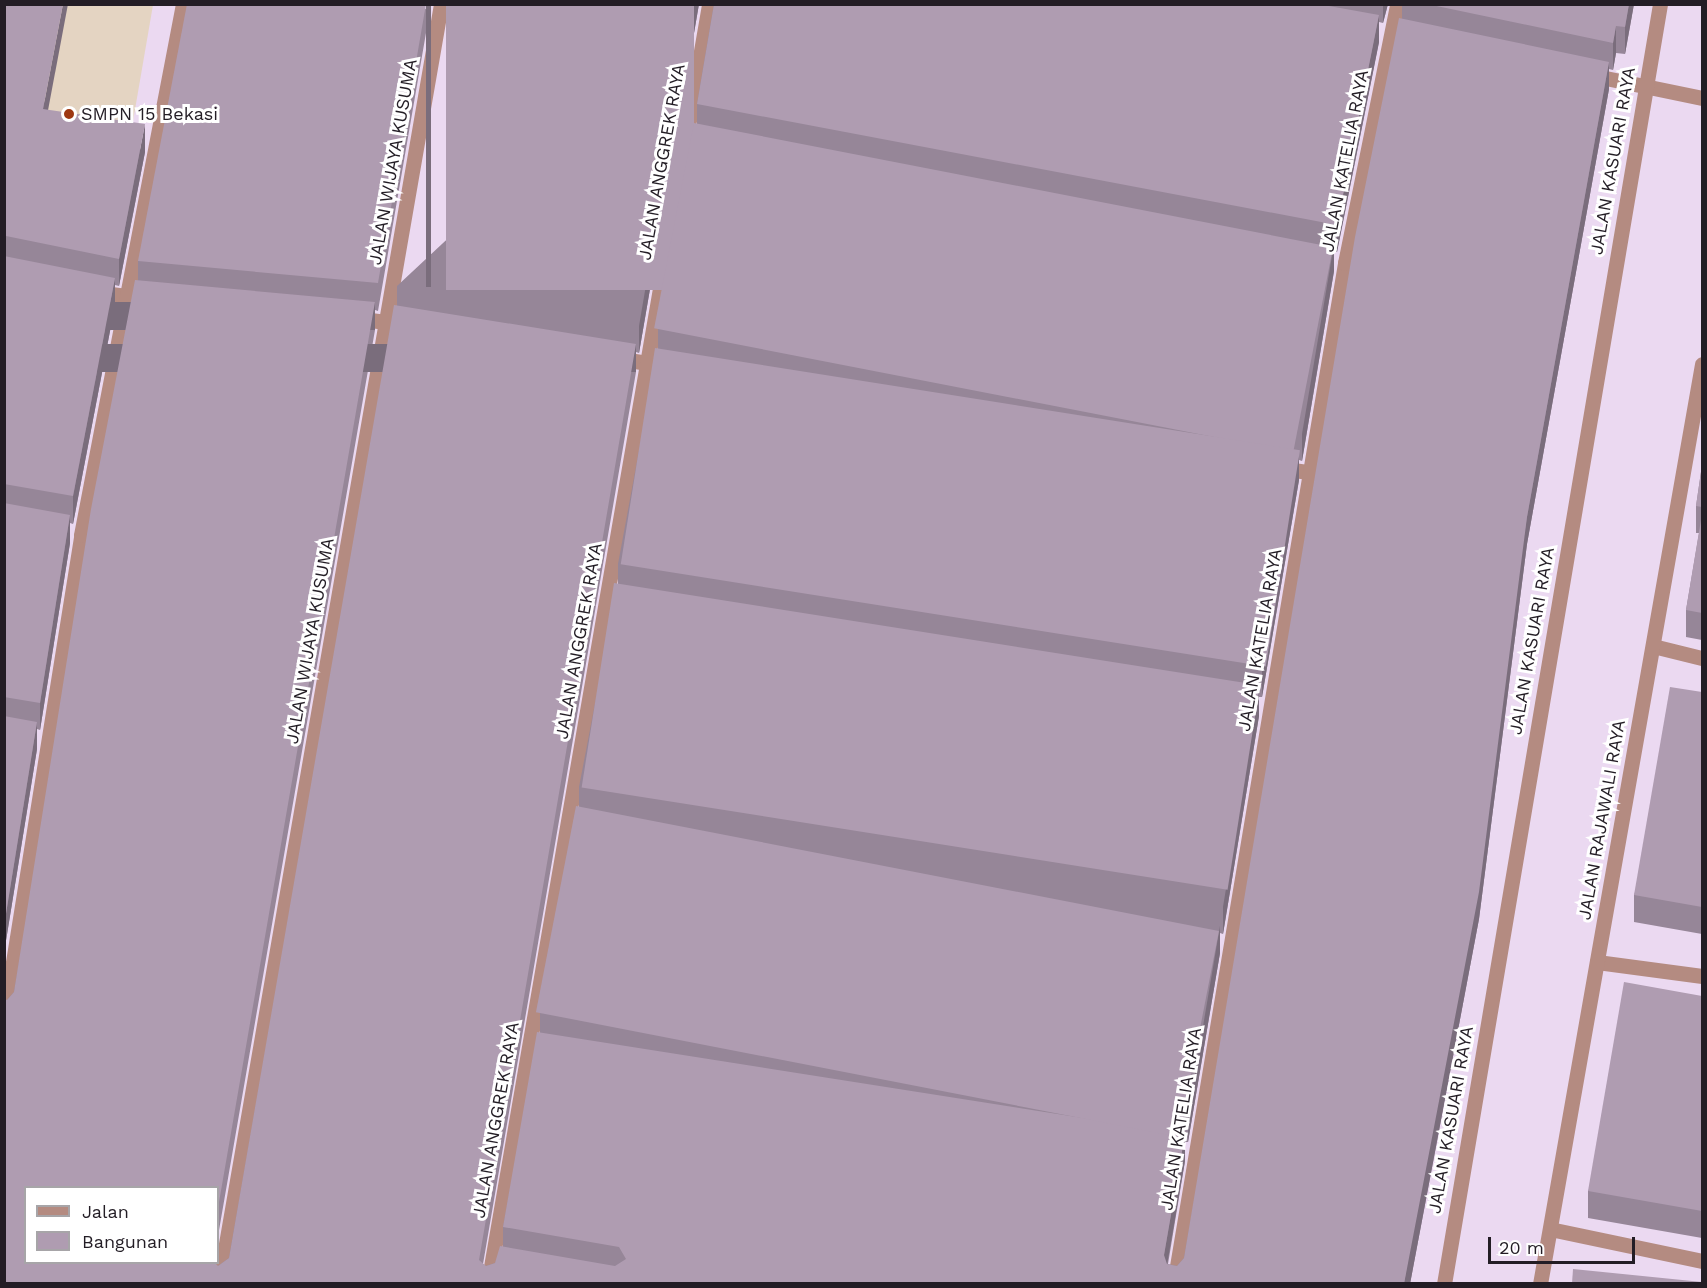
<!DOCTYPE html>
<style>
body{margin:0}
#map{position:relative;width:1707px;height:1288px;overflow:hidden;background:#ebd9f1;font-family:"Work Sans",sans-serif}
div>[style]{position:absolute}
.education>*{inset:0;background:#e4d4c2}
.minor>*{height:15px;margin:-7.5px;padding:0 7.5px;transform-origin:7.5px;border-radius:7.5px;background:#b48b81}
.wall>*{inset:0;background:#968698}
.shaded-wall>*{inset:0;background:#7a6d7c;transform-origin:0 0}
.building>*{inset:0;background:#af9cb1;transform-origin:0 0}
.dots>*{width:16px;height:16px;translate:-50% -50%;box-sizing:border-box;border:3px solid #fff;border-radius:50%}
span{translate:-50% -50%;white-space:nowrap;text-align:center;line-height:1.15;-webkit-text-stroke:6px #fff;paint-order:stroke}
.poi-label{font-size:18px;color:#231d25}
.left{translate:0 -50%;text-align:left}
.street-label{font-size:18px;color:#231d25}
.frame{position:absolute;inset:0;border:6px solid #231d25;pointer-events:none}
.legend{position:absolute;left:24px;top:1186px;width:195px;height:78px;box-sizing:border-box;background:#fff;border:2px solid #a7a5a8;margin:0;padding:8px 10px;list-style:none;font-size:18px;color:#231d25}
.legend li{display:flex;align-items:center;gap:12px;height:30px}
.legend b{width:30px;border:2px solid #a7a5a8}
.scale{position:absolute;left:1488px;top:1237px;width:147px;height:27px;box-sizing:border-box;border:3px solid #231d25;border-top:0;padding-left:8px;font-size:18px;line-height:21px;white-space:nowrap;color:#231d25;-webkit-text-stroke:4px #fff;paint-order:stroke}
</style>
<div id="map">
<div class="education">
<i style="clip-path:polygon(4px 5px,153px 5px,112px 243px,5px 224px)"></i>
</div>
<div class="minor">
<i style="left:1591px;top:75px;width:113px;rotate:11.7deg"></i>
<i style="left:96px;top:292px;width:53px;rotate:7.5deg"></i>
<i style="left:355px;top:318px;width:54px;rotate:7.4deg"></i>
<i style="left:616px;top:358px;width:57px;rotate:9.1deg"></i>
<i style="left:1279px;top:468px;width:30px;rotate:8deg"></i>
<i style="left:1653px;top:646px;width:50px;rotate:13.8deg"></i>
<i style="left:1597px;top:962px;width:106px;rotate:7.6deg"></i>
<i style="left:4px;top:1018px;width:489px;rotate:-80.9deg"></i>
<i style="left:81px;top:535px;width:541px;rotate:-79.13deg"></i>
<i style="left:1550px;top:1229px;width:155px;rotate:11.9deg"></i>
<i style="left:219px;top:1284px;width:1299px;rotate:-80.16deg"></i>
<i style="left:488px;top:1284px;width:1299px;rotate:-80.2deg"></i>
<i style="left:1174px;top:1284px;width:1035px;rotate:-80.49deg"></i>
<i style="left:1345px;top:263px;width:264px;rotate:-78.6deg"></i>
<i style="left:1444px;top:1284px;width:1298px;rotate:-80.42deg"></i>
<i style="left:1540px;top:1284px;width:934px;rotate:-80.01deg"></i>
</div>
<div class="wall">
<i style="clip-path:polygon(4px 4px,48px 110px,145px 152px,119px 286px,115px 285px,115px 305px,73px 524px,70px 523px,70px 543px,40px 730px,37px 729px,37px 749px,4px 953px)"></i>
<i style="clip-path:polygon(431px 4px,378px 311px,375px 310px,375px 330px,218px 1236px,218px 1188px,26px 1188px,218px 1266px,229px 1258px,397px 305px,397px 286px,699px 4px,639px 353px,636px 352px,636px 372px,483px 1264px,486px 1266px,495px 1263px,503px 1246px,503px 1227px,540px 1032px,540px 1013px,579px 807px,579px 787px,618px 584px,618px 564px,658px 348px,658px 329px,697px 124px,697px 104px,714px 4px,1388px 4px,1383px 23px,1379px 22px,1379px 42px,1337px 252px,1334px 251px,1334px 271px,1302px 461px,1299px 460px,1299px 480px,1262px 697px,1259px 697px,1259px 716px,1223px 934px,1220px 933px,1220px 953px,1188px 1142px,1185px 1142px,1185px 1161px,1168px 1264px,1177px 1266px,1184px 1258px,1402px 19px,1402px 4px,1634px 4px,1625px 54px,1616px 53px,1613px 70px,1609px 69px,1609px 89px,1527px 544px,1479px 919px,1410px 1284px,4px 1284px,7px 1000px,14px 992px,138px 281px,138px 261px)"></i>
<i style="clip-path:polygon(1702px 465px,1702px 640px,1686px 637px,1686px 610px,1699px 533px,1696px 533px,1696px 506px)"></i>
<i style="clip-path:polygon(1702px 692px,1702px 934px,1634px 922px,1634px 895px)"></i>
<i style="clip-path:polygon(1702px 996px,1702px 1238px,1588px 1218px,1588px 1191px)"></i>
</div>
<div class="shaded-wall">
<i style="clip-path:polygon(63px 4px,68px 4px,43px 137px,43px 109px)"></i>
<i style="left:426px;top:4px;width:5px;height:283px"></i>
<i style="clip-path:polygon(694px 4px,699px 4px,639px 353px,639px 326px)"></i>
<i style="clip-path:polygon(1383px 4px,1388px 4px,1383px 23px)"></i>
<i style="clip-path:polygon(1629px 4px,1634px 4px,1625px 54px,1625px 27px)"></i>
<i style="clip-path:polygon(1379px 15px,1379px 42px,1337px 252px,1337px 225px)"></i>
<i style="clip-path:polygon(1616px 26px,1616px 53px,1613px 70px,1613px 43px)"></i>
<i style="clip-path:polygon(1609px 62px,1609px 89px,1527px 544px,1479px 919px,1410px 1284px,1404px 1284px,1527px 517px)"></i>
<i style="clip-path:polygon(145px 124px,145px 152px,119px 286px,119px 259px)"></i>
<i style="left:6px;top:236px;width:27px;height:2px;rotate:90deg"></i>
<i style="clip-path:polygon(1334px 244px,1334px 271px,1302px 461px,1302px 434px)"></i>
<i style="clip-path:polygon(115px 278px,115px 305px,73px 524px,73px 496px)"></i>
<i style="left:375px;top:302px;width:28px;height:920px;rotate:90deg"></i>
<i style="left:636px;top:344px;width:28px;height:929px;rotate:90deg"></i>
<i style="clip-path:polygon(1299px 453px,1299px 480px,1262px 697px,1262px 670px)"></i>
<i style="left:5px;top:483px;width:27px;height:1px;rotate:90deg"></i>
<i style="clip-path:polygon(70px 515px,70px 543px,40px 730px,40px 703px)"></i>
<i style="clip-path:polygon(1259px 689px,1259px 716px,1223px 934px,1223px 907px)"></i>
<i style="left:5px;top:696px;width:27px;height:1px;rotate:90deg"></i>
<i style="clip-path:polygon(37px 722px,37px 749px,4px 953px,4px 926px)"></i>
<i style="clip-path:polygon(1220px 926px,1220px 953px,1188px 1142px,1188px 1115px)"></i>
<i style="clip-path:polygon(1185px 1134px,1185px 1161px,1164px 1282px,1164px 1255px)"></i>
</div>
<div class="building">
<i style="clip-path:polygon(4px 4px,63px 4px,43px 109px,145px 124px,119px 259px,6px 236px,4px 237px)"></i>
<i style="clip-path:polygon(187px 4px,426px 4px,378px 283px,138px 261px)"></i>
<i style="left:446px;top:4px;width:248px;height:286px"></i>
<i style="clip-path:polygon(714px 4px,1318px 4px,1379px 15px,1337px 225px,697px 104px)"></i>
<i style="clip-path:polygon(1427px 4px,1629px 4px,1625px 27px,1616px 26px,1613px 43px)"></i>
<i style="clip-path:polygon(1399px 18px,1609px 62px,1527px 517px,1479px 892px,1404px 1284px,4px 1284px,4px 999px,7px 1000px,14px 992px,91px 509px,135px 280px,375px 302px,218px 1208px,218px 1188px,26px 1188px,26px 1263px,215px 1263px,218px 1266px,229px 1258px,394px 305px,636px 344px,479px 1260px,486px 1266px,495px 1263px,500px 1246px,615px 1266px,626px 1259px,619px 1247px,503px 1227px,537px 1032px,1185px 1134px,1164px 1255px,1167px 1264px,1177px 1266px,1184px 1258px,1355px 237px)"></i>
<i style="left:694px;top:123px;width:651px;height:209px;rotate:11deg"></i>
<i style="clip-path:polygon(4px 256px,115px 278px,73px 496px,4px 484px)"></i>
<i style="left:655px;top:348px;width:653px;height:219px;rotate:9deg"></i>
<i style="clip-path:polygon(1702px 465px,1702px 507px,1696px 506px)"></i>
<i style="clip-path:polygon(4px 503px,70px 515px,40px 703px,4px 697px)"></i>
<i style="clip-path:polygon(1702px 514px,1702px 613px,1686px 610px)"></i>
<i style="left:614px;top:583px;width:654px;height:207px;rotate:9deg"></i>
<i style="clip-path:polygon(1670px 687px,1702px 692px,1702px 907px,1634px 895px)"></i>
<i style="clip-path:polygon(4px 716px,37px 722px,4px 926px)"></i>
<i style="left:576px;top:806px;width:655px;height:210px;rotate:11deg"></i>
<i style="clip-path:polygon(1624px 982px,1702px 996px,1702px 1211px,1588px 1191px)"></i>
<i style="clip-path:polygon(1573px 1269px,1702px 1282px,1702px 1284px,1572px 1284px)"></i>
</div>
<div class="dots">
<i style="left:69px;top:114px;background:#9e3812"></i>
</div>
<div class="poi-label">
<span class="left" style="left:81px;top:114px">SMPN 15 Bekasi</span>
</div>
<div class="street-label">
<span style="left:1345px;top:161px;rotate:-79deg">JALAN KATELIA RAYA</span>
<span style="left:1613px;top:161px;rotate:-80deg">JALAN KASUARI RAYA</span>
<span style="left:393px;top:162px;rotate:-80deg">JALAN WIJAYA KUSUMA</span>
<span style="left:662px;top:162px;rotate:-80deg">JALAN ANGGREK RAYA</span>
<span style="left:1260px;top:640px;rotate:-80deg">JALAN KATELIA RAYA</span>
<span style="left:310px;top:641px;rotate:-80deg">JALAN WIJAYA KUSUMA</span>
<span style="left:579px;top:641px;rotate:-80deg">JALAN ANGGREK RAYA</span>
<span style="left:1532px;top:641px;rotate:-80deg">JALAN KASUARI RAYA</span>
<span style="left:1602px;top:820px;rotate:-80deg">JALAN RAJAWALI RAYA</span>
<span style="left:1181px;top:1119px;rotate:-81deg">JALAN KATELIA RAYA</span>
<span style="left:496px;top:1120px;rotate:-80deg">JALAN ANGGREK RAYA</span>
<span style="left:1451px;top:1120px;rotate:-80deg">JALAN KASUARI RAYA</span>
</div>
<div class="frame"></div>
<ul class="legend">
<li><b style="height:8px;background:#b48b81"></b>Jalan</li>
<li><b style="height:16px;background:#af9cb1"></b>Bangunan</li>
</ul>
<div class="scale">20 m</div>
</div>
